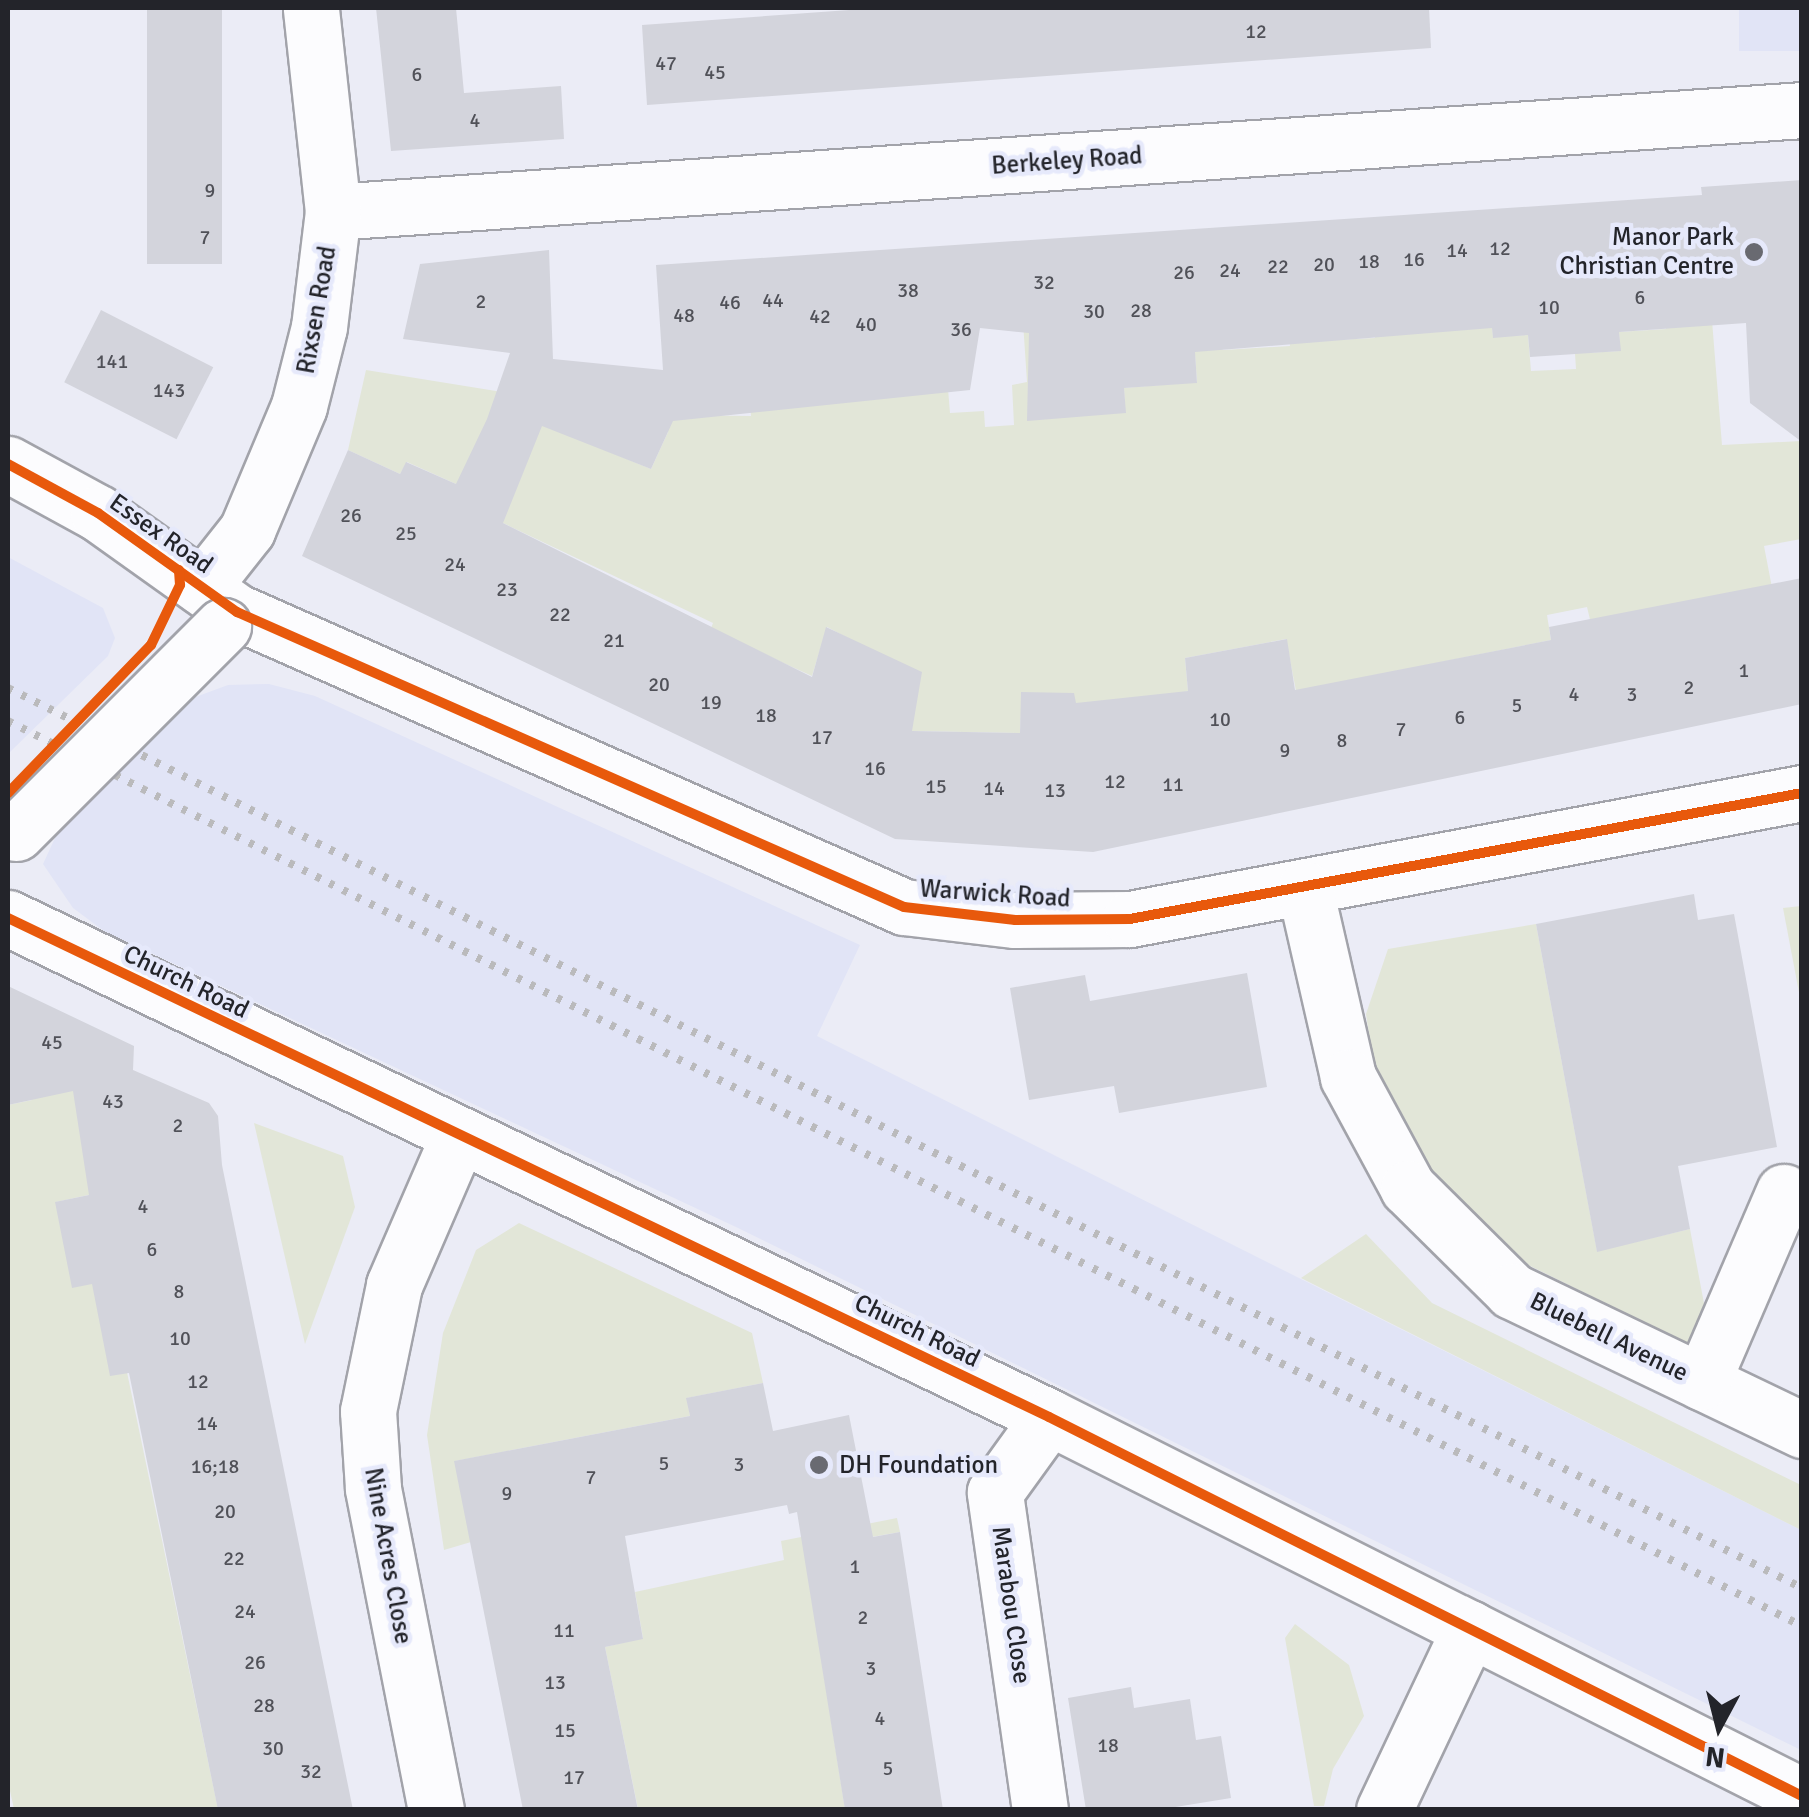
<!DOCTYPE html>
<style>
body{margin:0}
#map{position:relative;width:1809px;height:1817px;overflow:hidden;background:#ebecf6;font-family:Signika,sans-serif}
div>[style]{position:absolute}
.built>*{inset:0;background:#e1e4f6;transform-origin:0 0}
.green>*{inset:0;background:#e2e6d8}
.building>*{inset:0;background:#d3d4dc;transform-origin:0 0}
.roads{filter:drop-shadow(2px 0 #a2a3aa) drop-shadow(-2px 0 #a2a3aa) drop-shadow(0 2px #a2a3aa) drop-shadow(0 -2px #a2a3aa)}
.minor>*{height:55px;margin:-27.5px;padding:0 27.5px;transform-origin:27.5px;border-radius:27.5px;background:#fcfcfe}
.rail>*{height:8px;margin-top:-4px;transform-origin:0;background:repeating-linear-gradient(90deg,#bababc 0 5px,transparent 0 15px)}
.bridges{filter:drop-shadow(2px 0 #a2a3aa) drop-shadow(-2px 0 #a2a3aa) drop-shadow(0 2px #a2a3aa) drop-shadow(0 -2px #a2a3aa)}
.minor-bridge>*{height:55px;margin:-27.5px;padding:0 27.5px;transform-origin:27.5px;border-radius:27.5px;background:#fcfcfe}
.cycleway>*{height:10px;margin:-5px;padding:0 5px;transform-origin:5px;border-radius:5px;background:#e8590c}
.dots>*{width:28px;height:28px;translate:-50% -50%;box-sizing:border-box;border:5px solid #e6e9fb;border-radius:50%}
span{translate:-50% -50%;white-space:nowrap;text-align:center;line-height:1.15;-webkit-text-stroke:9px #e6e9fb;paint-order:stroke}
.number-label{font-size:20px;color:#505158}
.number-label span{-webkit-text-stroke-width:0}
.street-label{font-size:25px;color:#23242a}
.poi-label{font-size:25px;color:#23242a}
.right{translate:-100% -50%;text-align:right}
.left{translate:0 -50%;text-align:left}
.frame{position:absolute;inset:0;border:10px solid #23242a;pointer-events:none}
.north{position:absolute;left:1669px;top:1677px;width:100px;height:100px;-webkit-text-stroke:8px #e6e9fb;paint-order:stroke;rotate:187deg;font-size:28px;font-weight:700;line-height:40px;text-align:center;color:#23242a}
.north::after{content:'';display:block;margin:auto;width:35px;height:45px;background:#23242a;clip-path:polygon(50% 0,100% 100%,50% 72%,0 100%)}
</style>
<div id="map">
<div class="built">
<i style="left:1739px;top:8px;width:62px;height:43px"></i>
<i style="clip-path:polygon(8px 557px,103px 608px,115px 638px,108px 656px,8px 754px)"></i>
<i style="clip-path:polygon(269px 684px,315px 696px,860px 945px,817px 1036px,1801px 1530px,1801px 1750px,736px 1227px,104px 931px,73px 908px,43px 864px,61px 825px,190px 699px,228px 685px)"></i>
</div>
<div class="green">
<i style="clip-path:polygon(1702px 196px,1722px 445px,1801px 441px,1801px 539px,1764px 546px,1780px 629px,1593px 632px,1587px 607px,1547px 615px,1551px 640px,1296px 691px,1286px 639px,1185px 658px,1188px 691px,1079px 723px,1022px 692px,1020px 733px,912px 731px,880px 655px,827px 627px,812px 676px,737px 642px,698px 662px,713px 623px,503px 523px,456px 484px,407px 462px,400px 474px,348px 450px,366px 370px,496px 391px,549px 413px,544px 425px,651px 469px,668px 432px,667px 415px,751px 416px,746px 342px,943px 328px,950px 413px,984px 411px,985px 427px,1014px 425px,1012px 385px,1027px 382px,1023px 322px,1125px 413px,1124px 388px,1197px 382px,1192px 314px,1223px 350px,1290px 346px,1287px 308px,1314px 341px,1375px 338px,1372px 303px,1489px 285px,1493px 337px,1528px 335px,1531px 371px,1576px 369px,1570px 279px,1580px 278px,1586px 353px,1620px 351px,1619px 332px,1666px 329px,1662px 265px)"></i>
<i style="clip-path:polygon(1801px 906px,1802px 906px,1801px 1003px,1783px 908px)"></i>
<i style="clip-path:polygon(1536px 924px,1597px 1251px,1690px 1229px,1706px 1314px,1692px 1346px,1510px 1256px,1440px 1187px,1390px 1105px,1373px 1063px,1366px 1014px,1388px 949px)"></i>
<i style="clip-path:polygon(71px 1076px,102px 1192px,56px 1202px,108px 1281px,218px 1809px,14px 1809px,8px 1782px,8px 1105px,32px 1100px,31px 1083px)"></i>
<i style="clip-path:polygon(254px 1123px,343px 1156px,355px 1207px,305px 1344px)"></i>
<i style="clip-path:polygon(519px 1223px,752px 1333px,763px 1383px,687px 1398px,690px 1416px,455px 1461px,471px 1542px,444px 1550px,427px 1435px,443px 1333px,476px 1250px)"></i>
<i style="clip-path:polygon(1366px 1234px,1432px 1303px,1801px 1485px,1801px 1530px,1301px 1278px)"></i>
<i style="clip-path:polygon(897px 1518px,900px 1532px,804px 1549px,845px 1809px,638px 1809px,605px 1647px,643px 1638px,635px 1592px,784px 1560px,781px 1541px)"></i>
<i style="clip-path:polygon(1295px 1624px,1349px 1665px,1364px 1716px,1333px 1769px,1324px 1806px,1314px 1806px,1285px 1638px)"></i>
</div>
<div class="building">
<i style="left:147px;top:8px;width:75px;height:256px"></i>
<i style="clip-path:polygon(376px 8px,456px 8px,464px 93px,561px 86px,564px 139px,391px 151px)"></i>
<i style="clip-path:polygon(877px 8px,1429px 8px,1431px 48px,647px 105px,642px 25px)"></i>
<i style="clip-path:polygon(1802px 180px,1802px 442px,1750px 403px,1746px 323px,1619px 332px,1621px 351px,1530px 357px,1528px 335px,1493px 338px,1492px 328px,1195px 352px,1197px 383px,1124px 388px,1126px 413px,1027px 421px,1029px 333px,980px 328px,970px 390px,673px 421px,651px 469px,542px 426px,503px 523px,812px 677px,826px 627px,922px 672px,912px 731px,1020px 733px,1021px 692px,1074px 693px,1076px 703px,1188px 691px,1185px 658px,1287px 639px,1295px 690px,1551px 640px,1549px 627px,1802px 578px,1802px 704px,1093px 852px,895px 839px,302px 556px,348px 450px,400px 474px,406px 462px,456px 484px,487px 419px,510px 353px,403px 339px,420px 264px,549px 250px,553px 359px,663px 370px,656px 265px,1702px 195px,1701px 187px)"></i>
<i style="left:101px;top:310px;width:126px;height:81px;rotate:27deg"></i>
<i style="clip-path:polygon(1694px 894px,1698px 920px,1734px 914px,1777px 1147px,1678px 1166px,1690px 1229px,1597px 1252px,1536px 924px)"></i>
<i style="clip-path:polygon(1247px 973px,1267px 1087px,1119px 1113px,1114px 1086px,1029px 1100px,1010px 988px,1085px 975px,1090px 1001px)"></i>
<i style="clip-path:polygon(8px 986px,134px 1046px,133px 1070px,209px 1103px,218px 1116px,222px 1165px,353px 1810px,218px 1810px,129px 1373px,110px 1376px,92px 1284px,72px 1288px,55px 1202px,89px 1195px,73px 1091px,8px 1105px)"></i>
<i style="clip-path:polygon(763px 1383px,773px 1431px,849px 1415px,873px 1537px,900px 1532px,943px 1810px,845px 1810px,797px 1512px,789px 1514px,787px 1505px,625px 1536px,643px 1639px,605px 1647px,638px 1810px,523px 1810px,454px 1461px,690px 1416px,686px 1398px)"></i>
<i style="clip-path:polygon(1131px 1687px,1134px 1708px,1190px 1699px,1196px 1740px,1221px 1736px,1231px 1798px,1157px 1810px,1086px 1810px,1068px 1698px)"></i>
</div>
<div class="roads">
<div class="minor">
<i style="left:333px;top:212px;width:1473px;rotate:-3.97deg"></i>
<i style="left:8px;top:464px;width:102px;rotate:28.6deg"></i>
<i style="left:98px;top:513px;width:171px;rotate:35.5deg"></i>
<i style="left:237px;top:612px;width:729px;rotate:23.86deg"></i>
<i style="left:904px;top:907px;width:112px;rotate:6.7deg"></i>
<i style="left:1015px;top:920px;width:115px;rotate:-0.5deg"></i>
<i style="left:1130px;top:919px;width:684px;rotate:-10.62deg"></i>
<i style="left:202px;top:587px;width:73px;rotate:-51.7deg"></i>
<i style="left:247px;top:530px;width:134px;rotate:-67.2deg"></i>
<i style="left:299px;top:406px;width:81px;rotate:-75.8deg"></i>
<i style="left:319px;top:327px;width:116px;rotate:-83.1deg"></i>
<i style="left:333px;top:212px;width:205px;rotate:-96.2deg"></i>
<i style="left:1305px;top:889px;width:193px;rotate:77.1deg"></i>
<i style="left:1348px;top:1077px;width:126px;rotate:61.6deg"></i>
<i style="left:1408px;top:1188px;width:146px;rotate:44.7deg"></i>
<i style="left:1512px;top:1291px;width:322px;rotate:25.6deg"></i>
<i style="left:8px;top:918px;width:1154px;rotate:25.61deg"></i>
<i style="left:1049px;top:1417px;width:843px;rotate:26.72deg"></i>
<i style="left:1702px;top:1382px;width:207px;rotate:-66.7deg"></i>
<i style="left:436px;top:1810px;width:328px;rotate:-101.1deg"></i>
<i style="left:373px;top:1488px;width:77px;rotate:-93.7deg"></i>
<i style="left:368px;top:1411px;width:129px;rotate:-78.3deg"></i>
<i style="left:394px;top:1285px;width:163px;rotate:-66.6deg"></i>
<i style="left:1040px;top:1810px;width:321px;rotate:-98.1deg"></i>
<i style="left:995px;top:1492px;width:92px;rotate:-54.2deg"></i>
<i style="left:1384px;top:1810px;width:201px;rotate:-64.7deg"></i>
</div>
</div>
<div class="rail">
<i style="left:8px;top:688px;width:2007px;rotate:26.64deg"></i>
<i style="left:8px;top:721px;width:2009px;rotate:26.77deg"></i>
</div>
<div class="bridges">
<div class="minor-bridge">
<i style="left:16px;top:833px;width:293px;rotate:-45deg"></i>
</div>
</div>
<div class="cycleway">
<i style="left:8px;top:464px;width:102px;rotate:28.6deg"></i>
<i style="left:98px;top:513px;width:171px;rotate:35.5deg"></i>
<i style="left:237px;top:612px;width:729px;rotate:23.86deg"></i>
<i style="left:904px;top:907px;width:112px;rotate:6.7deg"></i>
<i style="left:1015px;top:920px;width:115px;rotate:-0.5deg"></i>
<i style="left:1130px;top:919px;width:684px;rotate:-10.62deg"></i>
<i style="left:8px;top:793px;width:206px;rotate:-46deg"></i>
<i style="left:151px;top:645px;width:67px;rotate:-64.2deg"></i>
<i style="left:180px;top:585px;width:15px;rotate:-94deg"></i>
<i style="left:8px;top:918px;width:1154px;rotate:25.61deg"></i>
<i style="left:1049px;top:1417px;width:843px;rotate:26.72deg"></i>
</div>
<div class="dots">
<i style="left:1754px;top:252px;background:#696a71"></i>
<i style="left:819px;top:1465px;background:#696a71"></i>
</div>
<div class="number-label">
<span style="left:1256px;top:31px">12</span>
<span style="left:666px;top:63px">47</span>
<span style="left:715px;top:72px">45</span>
<span style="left:417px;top:74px">6</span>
<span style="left:475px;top:120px">4</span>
<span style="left:210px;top:190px">9</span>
<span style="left:205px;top:237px">7</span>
<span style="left:1500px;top:248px">12</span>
<span style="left:1457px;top:250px">14</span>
<span style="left:1414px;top:259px">16</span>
<span style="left:1369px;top:261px">18</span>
<span style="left:1324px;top:264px">20</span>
<span style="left:1278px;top:266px">22</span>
<span style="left:1230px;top:270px">24</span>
<span style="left:1184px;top:272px">26</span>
<span style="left:1044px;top:282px">32</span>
<span style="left:908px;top:290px">38</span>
<span style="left:1640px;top:297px">6</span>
<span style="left:773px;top:300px">44</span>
<span style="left:481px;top:301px">2</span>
<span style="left:730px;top:302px">46</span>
<span style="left:1549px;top:307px">10</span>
<span style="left:1141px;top:310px">28</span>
<span style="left:1094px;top:311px">30</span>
<span style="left:684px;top:315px">48</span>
<span style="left:820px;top:316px">42</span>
<span style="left:866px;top:324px">40</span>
<span style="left:961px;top:329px">36</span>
<span style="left:112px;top:361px">141</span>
<span style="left:169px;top:390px">143</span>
<span style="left:351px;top:515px">26</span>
<span style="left:406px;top:533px">25</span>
<span style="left:455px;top:564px">24</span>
<span style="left:507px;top:589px">23</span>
<span style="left:560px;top:614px">22</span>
<span style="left:614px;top:640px">21</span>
<span style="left:1744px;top:670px">1</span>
<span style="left:659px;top:684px">20</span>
<span style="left:1689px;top:687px">2</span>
<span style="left:1574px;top:694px">4</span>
<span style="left:1632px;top:694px">3</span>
<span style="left:711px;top:702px">19</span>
<span style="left:1517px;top:705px">5</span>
<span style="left:766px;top:715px">18</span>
<span style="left:1460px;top:717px">6</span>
<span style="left:1220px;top:719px">10</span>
<span style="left:1401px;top:729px">7</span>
<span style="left:822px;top:737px">17</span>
<span style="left:1342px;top:740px">8</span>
<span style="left:1285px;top:750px">9</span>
<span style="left:875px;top:768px">16</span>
<span style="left:1115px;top:781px">12</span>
<span style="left:1173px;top:784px">11</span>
<span style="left:936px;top:786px">15</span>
<span style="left:994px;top:788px">14</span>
<span style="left:1055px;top:790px">13</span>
<span style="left:52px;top:1042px">45</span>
<span style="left:113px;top:1101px">43</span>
<span style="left:178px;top:1125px">2</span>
<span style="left:143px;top:1206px">4</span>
<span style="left:152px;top:1249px">6</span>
<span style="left:179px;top:1291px">8</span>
<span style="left:180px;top:1338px">10</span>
<span style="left:198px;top:1381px">12</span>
<span style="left:207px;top:1423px">14</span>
<span style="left:664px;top:1463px">5</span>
<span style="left:739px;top:1464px">3</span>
<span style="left:215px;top:1466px">16;18</span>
<span style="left:591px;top:1477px">7</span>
<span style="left:507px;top:1493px">9</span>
<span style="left:225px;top:1511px">20</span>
<span style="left:234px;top:1558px">22</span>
<span style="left:855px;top:1566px">1</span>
<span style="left:245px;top:1611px">24</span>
<span style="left:863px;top:1617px">2</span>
<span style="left:564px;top:1630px">11</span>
<span style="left:255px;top:1662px">26</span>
<span style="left:871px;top:1668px">3</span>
<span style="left:555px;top:1682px">13</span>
<span style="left:264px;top:1705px">28</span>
<span style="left:880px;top:1718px">4</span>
<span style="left:565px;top:1730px">15</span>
<span style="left:1108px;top:1745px">18</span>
<span style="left:273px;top:1748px">30</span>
<span style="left:888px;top:1768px">5</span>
<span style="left:311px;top:1771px">32</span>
<span style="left:574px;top:1777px">17</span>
</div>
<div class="street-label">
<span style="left:1067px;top:161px;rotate:-4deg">Berkeley Road</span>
<span style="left:317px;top:310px;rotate:-80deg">Rixsen Road</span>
<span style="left:161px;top:534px;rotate:35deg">Essex Road</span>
<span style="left:995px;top:894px;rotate:4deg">Warwick Road</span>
<span style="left:186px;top:982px;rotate:26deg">Church Road</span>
<span style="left:917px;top:1331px;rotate:26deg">Church Road</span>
<span style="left:1609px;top:1337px;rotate:26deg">Bluebell Avenue</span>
<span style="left:388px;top:1556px;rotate:80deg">Nine Acres Close</span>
<span style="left:1011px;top:1605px;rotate:82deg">Marabou Close</span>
</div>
<div class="poi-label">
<span class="right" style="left:1734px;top:252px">Manor Park<br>Christian Centre</span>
<span class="left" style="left:839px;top:1465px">DH Foundation</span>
</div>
<div class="frame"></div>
<div class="north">N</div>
</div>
